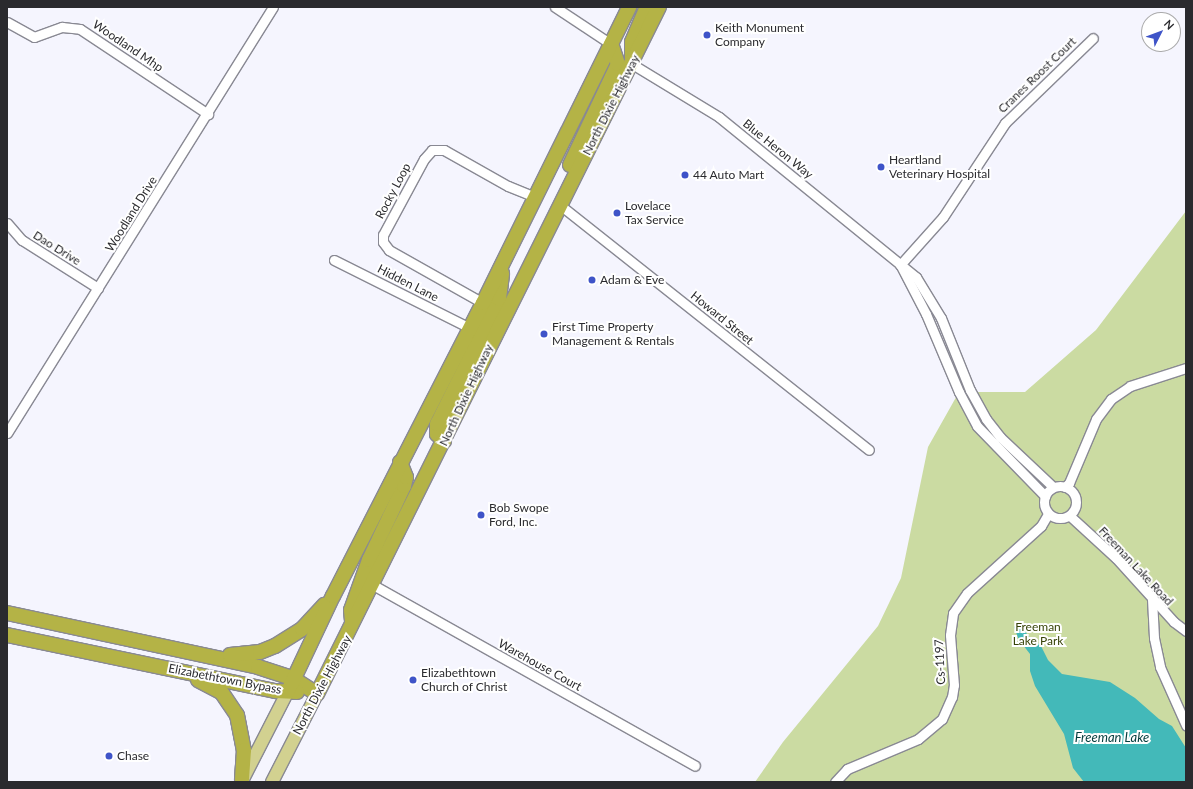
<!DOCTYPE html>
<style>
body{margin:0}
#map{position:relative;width:1193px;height:789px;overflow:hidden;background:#f5f5fe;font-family:Lato,sans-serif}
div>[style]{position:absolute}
.green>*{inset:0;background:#cbdba2}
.water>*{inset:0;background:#43b9b9}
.roads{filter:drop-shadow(1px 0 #898993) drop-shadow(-1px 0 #898993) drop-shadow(0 1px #898993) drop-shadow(0 -1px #898993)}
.minor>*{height:9px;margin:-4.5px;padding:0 4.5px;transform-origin:4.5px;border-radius:4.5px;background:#fff}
.minor>.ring{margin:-4.5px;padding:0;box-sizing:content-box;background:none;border:9px solid #fff;border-radius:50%}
.major>*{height:12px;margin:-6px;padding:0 6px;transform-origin:6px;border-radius:6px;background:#d2d190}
.highway>*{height:14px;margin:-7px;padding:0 7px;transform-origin:7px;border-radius:7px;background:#b4b346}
.dots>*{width:11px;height:11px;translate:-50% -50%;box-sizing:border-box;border:2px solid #fff;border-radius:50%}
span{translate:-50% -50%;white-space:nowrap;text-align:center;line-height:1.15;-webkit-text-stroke:4px #fff;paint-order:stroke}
.poi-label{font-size:12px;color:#2a2a2e}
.left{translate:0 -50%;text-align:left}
.street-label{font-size:12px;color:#2a2a2e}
.park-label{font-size:12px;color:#374308}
.water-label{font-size:13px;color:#053d3d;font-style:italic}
.frame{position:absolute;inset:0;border:8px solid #2a2a2e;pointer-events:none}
.north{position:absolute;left:1141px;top:12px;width:40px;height:40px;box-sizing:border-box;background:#fff;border:1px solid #aaaaab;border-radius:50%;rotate:48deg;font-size:11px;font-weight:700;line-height:16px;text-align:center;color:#2a2a2e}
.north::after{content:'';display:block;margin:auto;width:14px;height:18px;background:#3f54c8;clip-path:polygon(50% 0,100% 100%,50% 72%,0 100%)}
</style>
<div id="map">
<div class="green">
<i style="clip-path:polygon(1186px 211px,1186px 782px,755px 782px,783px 742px,878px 626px,901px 578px,928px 447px,959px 392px,1025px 392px,1096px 330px)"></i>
</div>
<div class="water">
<i style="clip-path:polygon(1016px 625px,1024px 630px,1033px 642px,1040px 644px,1048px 660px,1062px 674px,1110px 682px,1135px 698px,1159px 719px,1172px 726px,1186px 748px,1186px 782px,1084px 782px,1073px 768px,1064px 734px,1035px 686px,1030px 671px,1030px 654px,1019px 640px,1014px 627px)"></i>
</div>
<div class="roads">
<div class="minor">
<i style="left:555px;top:7px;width:67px;rotate:33.5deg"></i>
<i style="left:7px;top:22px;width:31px;rotate:29deg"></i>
<i style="left:34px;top:37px;width:30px;rotate:-20deg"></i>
<i style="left:62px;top:27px;width:18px;rotate:6deg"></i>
<i style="left:80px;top:29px;width:154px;rotate:33.6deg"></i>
<i style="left:632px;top:64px;width:102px;rotate:31.3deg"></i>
<i style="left:719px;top:117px;width:254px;rotate:39.1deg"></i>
<i style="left:916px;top:277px;width:48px;rotate:58.6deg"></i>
<i style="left:941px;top:318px;width:78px;rotate:68.1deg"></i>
<i style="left:970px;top:390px;width:33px;rotate:61deg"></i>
<i style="left:986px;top:419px;width:23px;rotate:52deg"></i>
<i style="left:1000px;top:437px;width:73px;rotate:43.3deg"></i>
<i style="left:560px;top:205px;width:394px;rotate:38.4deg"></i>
<i style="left:7px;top:223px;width:23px;rotate:49deg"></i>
<i style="left:22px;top:240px;width:90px;rotate:32.3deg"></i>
<i style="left:334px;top:260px;width:152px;rotate:26.6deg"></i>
<i style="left:900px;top:265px;width:64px;rotate:-48.1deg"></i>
<i style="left:943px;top:217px;width:113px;rotate:-56.6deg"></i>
<i style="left:1005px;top:123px;width:122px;rotate:-44deg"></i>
<i style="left:901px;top:266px;width:54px;rotate:62.5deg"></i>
<i style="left:926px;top:314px;width:85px;rotate:67.1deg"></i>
<i style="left:959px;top:392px;width:38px;rotate:62deg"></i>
<i style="left:977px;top:426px;width:98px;rotate:45.8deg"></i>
<i style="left:483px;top:303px;width:108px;rotate:-150.6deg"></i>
<i style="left:389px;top:250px;width:10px;rotate:-127deg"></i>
<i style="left:383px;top:242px;width:7px;rotate:-90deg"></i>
<i style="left:383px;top:235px;width:86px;rotate:-61.7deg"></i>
<i style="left:424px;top:159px;width:12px;rotate:-48deg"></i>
<i style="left:432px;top:150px;width:12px"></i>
<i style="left:444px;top:150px;width:73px;rotate:29.4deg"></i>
<i style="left:508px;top:186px;width:29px;rotate:22deg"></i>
<i style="left:7px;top:433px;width:502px;rotate:-58.02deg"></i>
<i class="ring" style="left:1044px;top:486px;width:23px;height:23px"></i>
<i style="left:1065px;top:487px;width:6px;rotate:-45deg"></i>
<i style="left:1069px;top:483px;width:69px;rotate:-67.1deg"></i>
<i style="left:1096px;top:419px;width:25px;rotate:-53deg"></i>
<i style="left:1111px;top:399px;width:23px;rotate:-34deg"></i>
<i style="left:1130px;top:386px;width:59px;rotate:-17.8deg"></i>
<i style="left:1070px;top:516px;width:62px;rotate:42.4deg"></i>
<i style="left:1116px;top:558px;width:86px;rotate:47.8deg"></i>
<i style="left:1174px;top:622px;width:15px;rotate:37deg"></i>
<i style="left:373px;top:585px;width:369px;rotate:29.3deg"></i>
<i style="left:1152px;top:599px;width:39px;rotate:87deg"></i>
<i style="left:1154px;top:638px;width:30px;rotate:78deg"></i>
<i style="left:1160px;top:667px;width:64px;rotate:65.9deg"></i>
<i style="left:835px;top:782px;width:18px;rotate:-47deg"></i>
<i style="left:847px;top:769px;width:77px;rotate:-22.9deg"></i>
<i style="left:918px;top:739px;width:31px;rotate:-40deg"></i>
<i style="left:942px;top:719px;width:24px;rotate:-66deg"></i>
<i style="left:952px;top:697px;width:12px;rotate:-81deg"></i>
<i style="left:954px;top:685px;width:50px;rotate:-94.6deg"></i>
<i style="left:950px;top:635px;width:22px;rotate:-82deg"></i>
<i style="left:953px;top:613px;width:24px;rotate:-55deg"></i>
<i style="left:967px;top:593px;width:100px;rotate:-42.2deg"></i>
<i style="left:1041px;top:526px;width:14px;rotate:-60deg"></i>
</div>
<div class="major">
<i style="left:243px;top:779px;width:99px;rotate:-62.9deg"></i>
<i style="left:272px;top:782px;width:99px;rotate:-62.9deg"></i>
</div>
<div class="highway">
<i style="left:632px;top:59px;width:17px;rotate:-90deg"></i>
<i style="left:632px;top:42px;width:38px;rotate:-67deg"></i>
<i style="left:570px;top:165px;width:112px;rotate:-64.6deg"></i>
<i style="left:618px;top:64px;width:21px;rotate:-109deg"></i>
<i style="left:444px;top:441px;width:10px;rotate:-135deg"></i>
<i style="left:437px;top:434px;width:10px;rotate:-90deg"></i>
<i style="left:437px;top:424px;width:140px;rotate:-63.6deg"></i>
<i style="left:499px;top:299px;width:26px;rotate:-83deg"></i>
<i style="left:7px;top:613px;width:257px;rotate:12.1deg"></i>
<i style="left:258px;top:667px;width:38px;rotate:18deg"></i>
<i style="left:294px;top:679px;width:27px;rotate:33deg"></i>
<i style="left:352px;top:621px;width:11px;rotate:-95deg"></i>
<i style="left:351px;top:610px;width:53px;rotate:-70.2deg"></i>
<i style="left:369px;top:560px;width:82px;rotate:-64.7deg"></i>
<i style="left:404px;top:486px;width:9px;rotate:-77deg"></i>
<i style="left:406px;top:477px;width:16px;rotate:-112deg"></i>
<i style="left:7px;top:635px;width:275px;rotate:11.8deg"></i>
<i style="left:276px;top:691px;width:21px;rotate:3deg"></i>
<i style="left:230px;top:655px;width:30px;rotate:-6deg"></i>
<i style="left:260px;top:652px;width:16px;rotate:-22deg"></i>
<i style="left:275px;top:646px;width:32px;rotate:-32deg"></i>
<i style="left:302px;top:629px;width:33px;rotate:-47deg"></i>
<i style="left:198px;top:680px;width:27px;rotate:28deg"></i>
<i style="left:222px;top:693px;width:27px;rotate:56deg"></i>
<i style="left:237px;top:715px;width:36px;rotate:79deg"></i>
<i style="left:244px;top:750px;width:30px;rotate:94deg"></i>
<i style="left:288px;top:691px;width:105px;rotate:-64.7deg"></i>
<i style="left:333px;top:596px;width:329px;rotate:-62.9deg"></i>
<i style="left:483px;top:303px;width:330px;rotate:-63.7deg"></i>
<i style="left:317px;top:694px;width:767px;rotate:-63.54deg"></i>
</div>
</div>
<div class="dots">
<i style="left:707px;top:35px;background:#3f54c8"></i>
<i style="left:881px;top:167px;background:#3f54c8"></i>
<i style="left:685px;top:175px;background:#3f54c8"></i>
<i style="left:617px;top:213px;background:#3f54c8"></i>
<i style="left:592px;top:280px;background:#3f54c8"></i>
<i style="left:544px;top:334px;background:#3f54c8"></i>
<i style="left:481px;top:515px;background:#3f54c8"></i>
<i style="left:413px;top:680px;background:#3f54c8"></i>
<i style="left:109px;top:756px;background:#3f54c8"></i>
</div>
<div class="poi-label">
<span class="left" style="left:715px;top:35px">Keith Monument<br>Company</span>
<span class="left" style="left:889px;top:167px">Heartland<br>Veterinary Hospital</span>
<span class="left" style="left:693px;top:175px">44 Auto Mart</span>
<span class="left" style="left:625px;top:213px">Lovelace<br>Tax Service</span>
<span class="left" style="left:600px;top:280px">Adam &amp; Eve</span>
<span class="left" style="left:552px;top:334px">First Time Property<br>Management &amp; Rentals</span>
<span class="left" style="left:489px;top:515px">Bob Swope<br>Ford, Inc.</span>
<span class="left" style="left:421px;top:680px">Elizabethtown<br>Church of Christ</span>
<span class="left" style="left:117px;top:756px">Chase</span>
</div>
<div class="street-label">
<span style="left:128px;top:46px;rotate:34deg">Woodland Mhp</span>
<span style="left:1037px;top:75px;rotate:-44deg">Cranes Roost Court</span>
<span style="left:611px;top:105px;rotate:-63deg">North Dixie Highway</span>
<span style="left:778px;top:149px;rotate:39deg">Blue Heron Way</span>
<span style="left:393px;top:191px;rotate:-62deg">Rocky Loop</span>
<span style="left:131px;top:214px;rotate:-58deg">Woodland Drive</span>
<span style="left:57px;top:248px;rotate:32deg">Dao Drive</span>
<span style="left:408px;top:283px;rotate:27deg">Hidden Lane</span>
<span style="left:722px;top:318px;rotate:39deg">Howard Street</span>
<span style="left:466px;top:395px;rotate:-65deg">North Dixie Highway</span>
<span style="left:1136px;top:566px;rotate:47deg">Freeman Lake Road</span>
<span style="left:940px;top:662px;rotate:-93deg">Cs-1197</span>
<span style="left:540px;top:665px;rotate:29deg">Warehouse Court</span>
<span style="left:225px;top:679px;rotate:11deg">Elizabethtown Bypass</span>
<span style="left:322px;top:685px;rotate:-62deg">North Dixie Highway</span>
</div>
<div class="park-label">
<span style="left:1038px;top:634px">Freeman<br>Lake Park</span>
</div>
<div class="water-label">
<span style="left:1112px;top:737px">Freeman Lake</span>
</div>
<div class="frame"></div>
<div class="north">N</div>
</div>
